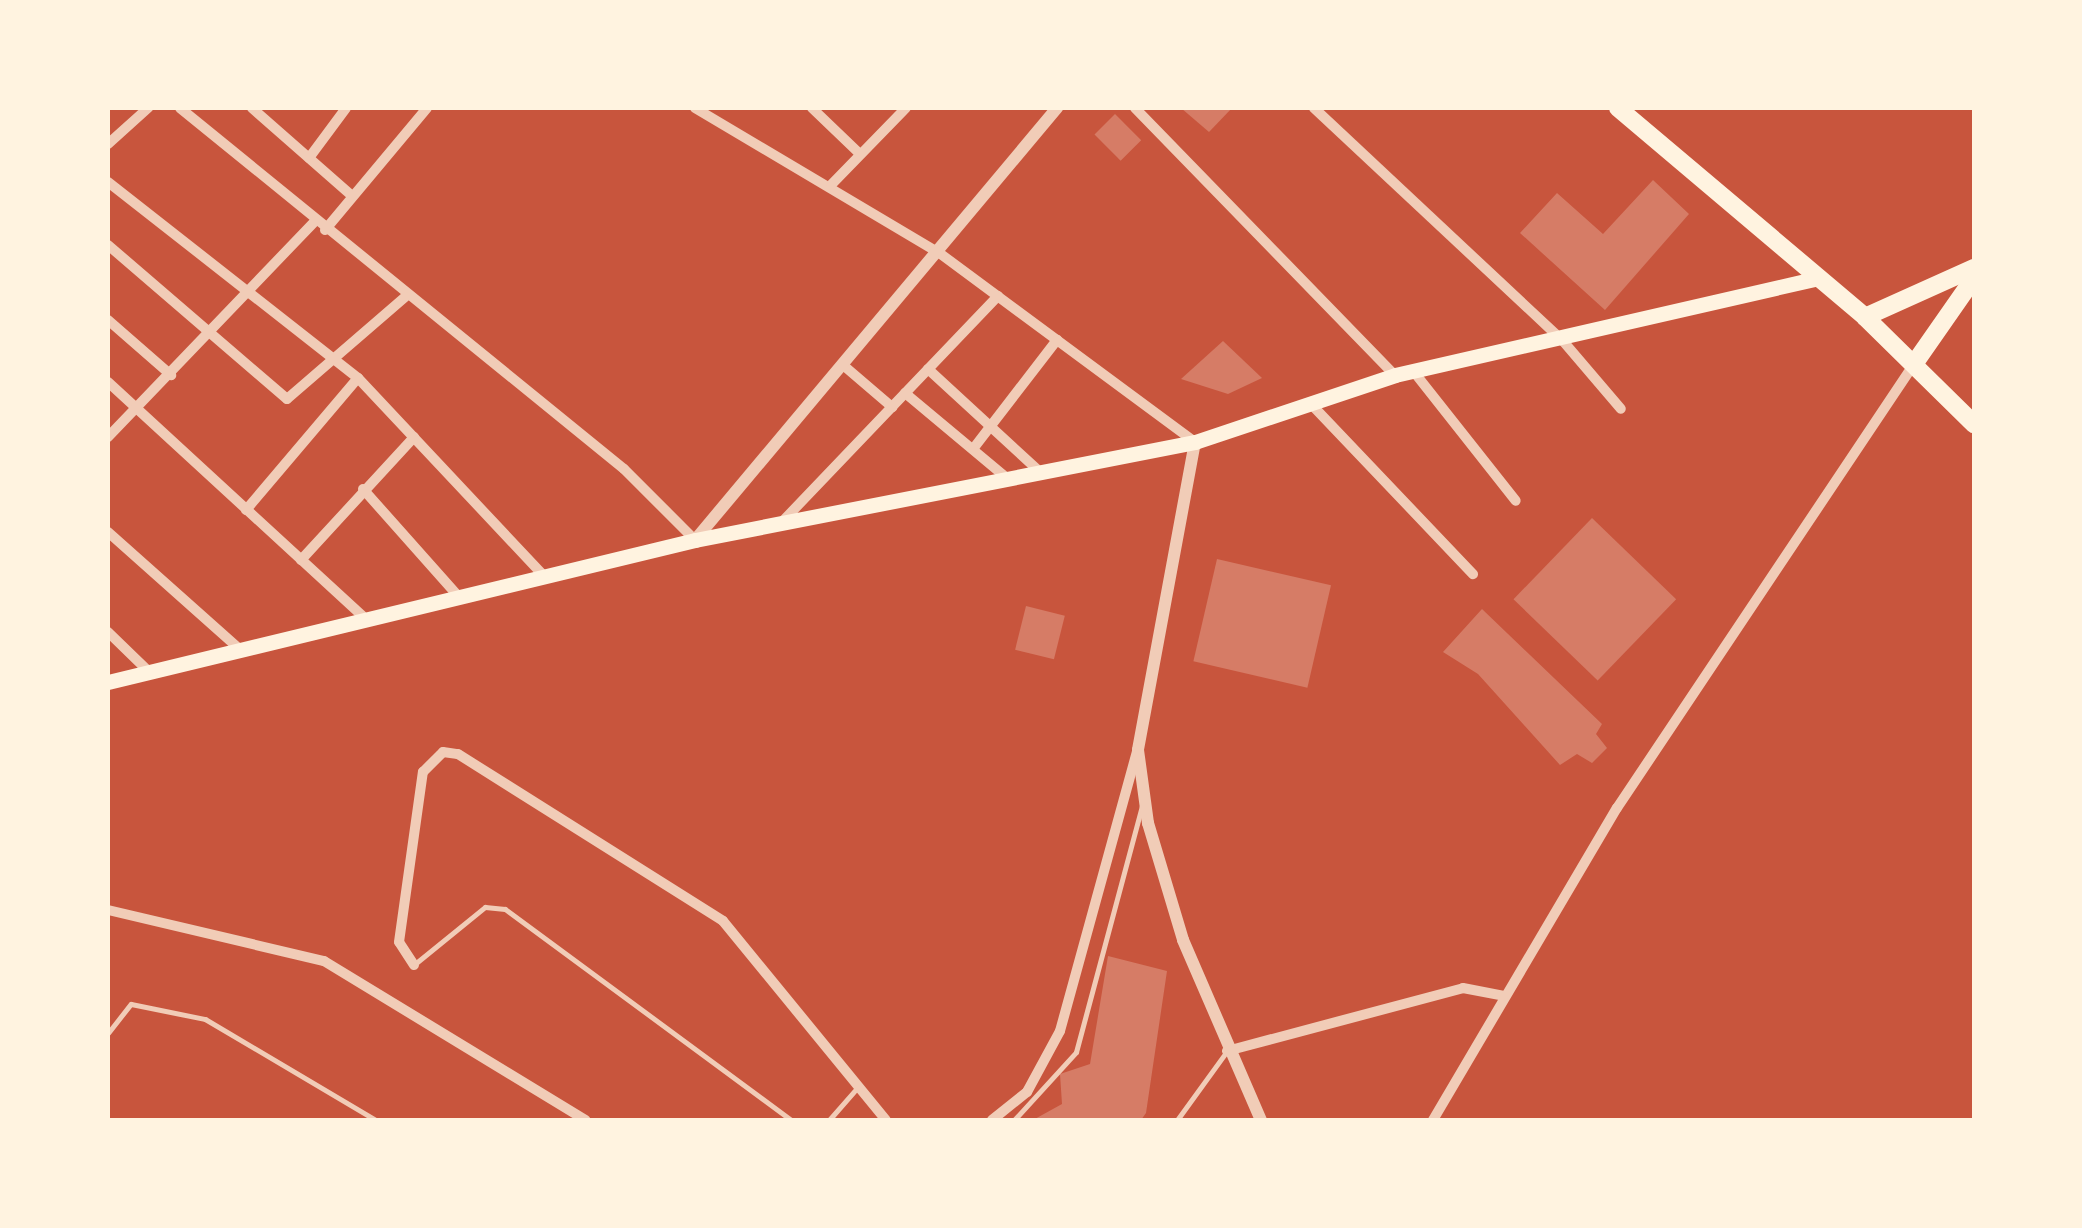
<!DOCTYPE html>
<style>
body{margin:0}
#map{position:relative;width:2082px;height:1228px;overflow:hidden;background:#c8553d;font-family:Montserrat,sans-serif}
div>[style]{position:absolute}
.building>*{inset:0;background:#d67c66;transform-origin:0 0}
.service>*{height:5px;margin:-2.5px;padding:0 2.5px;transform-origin:2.5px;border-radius:2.5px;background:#f1ccb7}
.minor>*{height:10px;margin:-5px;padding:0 5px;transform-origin:5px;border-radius:5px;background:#f1ccb7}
.tertiary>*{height:12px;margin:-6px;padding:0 6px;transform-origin:6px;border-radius:6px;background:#f1ccb7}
.secondary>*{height:15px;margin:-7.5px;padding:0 7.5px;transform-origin:7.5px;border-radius:7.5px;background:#fff3e0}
.primary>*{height:18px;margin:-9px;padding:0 9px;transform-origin:9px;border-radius:9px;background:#fff3e0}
span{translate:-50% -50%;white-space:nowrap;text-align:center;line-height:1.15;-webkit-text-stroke:10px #fff3e0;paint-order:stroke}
.frame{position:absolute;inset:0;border:110px solid #fff3e0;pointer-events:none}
</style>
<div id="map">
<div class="building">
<i style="clip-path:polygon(1181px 108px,1232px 108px,1209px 132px)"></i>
<i style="left:1115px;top:114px;width:37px;height:29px;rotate:45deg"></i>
<i style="clip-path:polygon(1653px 180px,1689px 214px,1605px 310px,1520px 233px,1557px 193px,1603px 234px)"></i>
<i style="clip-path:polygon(1223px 341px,1262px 378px,1228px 394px,1181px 379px)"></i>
<i style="left:1592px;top:518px;width:117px;height:113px;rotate:44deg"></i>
<i style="left:1217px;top:559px;width:117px;height:105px;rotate:13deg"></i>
<i style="left:1026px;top:606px;width:40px;height:45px;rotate:14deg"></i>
<i style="clip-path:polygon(1482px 609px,1602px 724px,1596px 734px,1607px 748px,1592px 763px,1577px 754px,1560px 765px,1478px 674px,1443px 652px)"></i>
<i style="clip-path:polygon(1108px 956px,1167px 971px,1146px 1113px,1141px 1120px,1033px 1120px,1062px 1104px,1060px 1074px,1090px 1064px)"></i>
</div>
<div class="service">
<i style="left:416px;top:963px;width:89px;rotate:-39.1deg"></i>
<i style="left:485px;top:907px;width:20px;rotate:6deg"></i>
<i style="left:505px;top:909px;width:355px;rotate:36.4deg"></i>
<i style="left:108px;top:1033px;width:37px;rotate:-52deg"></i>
<i style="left:131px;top:1004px;width:76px;rotate:11.5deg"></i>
<i style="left:205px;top:1019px;width:199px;rotate:30.6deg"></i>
<i style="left:829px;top:1120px;width:43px;rotate:-48.8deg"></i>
<i style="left:1014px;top:1120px;width:92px;rotate:-47.6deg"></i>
<i style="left:1076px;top:1052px;width:255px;rotate:-75deg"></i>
<i style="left:1177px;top:1120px;width:85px;rotate:-54.1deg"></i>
</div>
<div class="minor">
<i style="left:180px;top:108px;width:572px;rotate:39.11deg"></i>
<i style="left:624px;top:469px;width:100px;rotate:45deg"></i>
<i style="left:252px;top:108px;width:133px;rotate:41.3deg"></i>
<i style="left:695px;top:108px;width:282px;rotate:30.7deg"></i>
<i style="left:938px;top:252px;width:320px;rotate:36.5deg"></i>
<i style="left:812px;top:108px;width:65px;rotate:43.8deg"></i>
<i style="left:1135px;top:108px;width:373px;rotate:45.8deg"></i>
<i style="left:1314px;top:108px;width:341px;rotate:43.1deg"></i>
<i style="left:1563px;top:341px;width:89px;rotate:49.5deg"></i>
<i style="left:108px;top:144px;width:54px;rotate:-42deg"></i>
<i style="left:309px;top:158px;width:62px;rotate:-53.5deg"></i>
<i style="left:108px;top:182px;width:318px;rotate:38.1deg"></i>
<i style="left:358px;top:378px;width:272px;rotate:46.8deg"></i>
<i style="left:831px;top:185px;width:107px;rotate:-45.8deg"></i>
<i style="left:325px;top:230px;width:159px;rotate:-50.1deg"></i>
<i style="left:108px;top:245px;width:236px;rotate:40.7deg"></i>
<i style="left:287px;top:399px;width:156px;rotate:-40.8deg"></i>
<i style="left:108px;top:320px;width:84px;rotate:41.1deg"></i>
<i style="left:843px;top:365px;width:65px;rotate:40.6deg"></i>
<i style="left:928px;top:369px;width:154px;rotate:42.6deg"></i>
<i style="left:1414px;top:372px;width:164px;rotate:51.7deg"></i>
<i style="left:108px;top:382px;width:348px;rotate:42.6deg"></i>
<i style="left:905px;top:393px;width:134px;rotate:39.9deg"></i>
<i style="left:1311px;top:404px;width:235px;rotate:46.4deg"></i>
<i style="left:108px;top:437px;width:299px;rotate:-46.2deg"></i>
<i style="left:973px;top:449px;width:138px;rotate:-52.4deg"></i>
<i style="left:363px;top:489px;width:143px;rotate:48.4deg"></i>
<i style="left:246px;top:510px;width:173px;rotate:-49.7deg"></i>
<i style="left:781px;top:523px;width:314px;rotate:-46.3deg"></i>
<i style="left:108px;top:532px;width:173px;rotate:41.7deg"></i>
<i style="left:301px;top:560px;width:167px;rotate:-47.4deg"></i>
<i style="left:108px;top:632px;width:53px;rotate:44.2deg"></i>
<i style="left:108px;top:910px;width:222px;rotate:13.3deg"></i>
<i style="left:324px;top:961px;width:306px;rotate:31.3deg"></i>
<i style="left:414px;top:965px;width:27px;rotate:-123deg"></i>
<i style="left:399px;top:942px;width:172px;rotate:-82deg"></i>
<i style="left:423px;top:772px;width:28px;rotate:-45deg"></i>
<i style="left:443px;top:752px;width:15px;rotate:8deg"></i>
<i style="left:458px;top:754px;width:313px;rotate:32.2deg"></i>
<i style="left:723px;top:921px;width:257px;rotate:50.7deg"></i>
<i style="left:1227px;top:1051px;width:244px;rotate:-14.9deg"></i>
<i style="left:1463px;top:988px;width:43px;rotate:10.8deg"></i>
<i style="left:992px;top:1120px;width:45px;rotate:-38.7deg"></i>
<i style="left:1027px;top:1092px;width:69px;rotate:-61.6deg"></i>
<i style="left:1060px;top:1031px;width:289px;rotate:-74.6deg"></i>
<i style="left:1433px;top:1120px;width:362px;rotate:-59.5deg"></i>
<i style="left:1617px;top:808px;width:534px;rotate:-56.22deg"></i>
</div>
<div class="tertiary">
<i style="left:1195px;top:442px;width:313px;rotate:100.5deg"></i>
<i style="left:1138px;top:750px;width:74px;rotate:82.2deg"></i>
<i style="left:1148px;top:823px;width:122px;rotate:73.3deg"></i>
<i style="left:1183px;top:940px;width:196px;rotate:66.6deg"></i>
<i style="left:695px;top:540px;width:564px;rotate:-50.04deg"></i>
</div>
<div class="secondary">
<i style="left:108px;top:682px;width:604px;rotate:-13.6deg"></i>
<i style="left:695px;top:540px;width:510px;rotate:-11.09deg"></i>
<i style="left:1195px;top:442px;width:211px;rotate:-18.5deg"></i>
<i style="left:1395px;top:375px;width:435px;rotate:-12.9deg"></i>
</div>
<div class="primary">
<i style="left:1618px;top:108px;width:324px;rotate:40.2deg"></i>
<i style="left:1865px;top:317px;width:153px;rotate:44.5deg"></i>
<i style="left:1865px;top:317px;width:120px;rotate:-24.2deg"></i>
<i style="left:1914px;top:364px;width:105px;rotate:-55.1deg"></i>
</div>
<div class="frame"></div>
</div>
